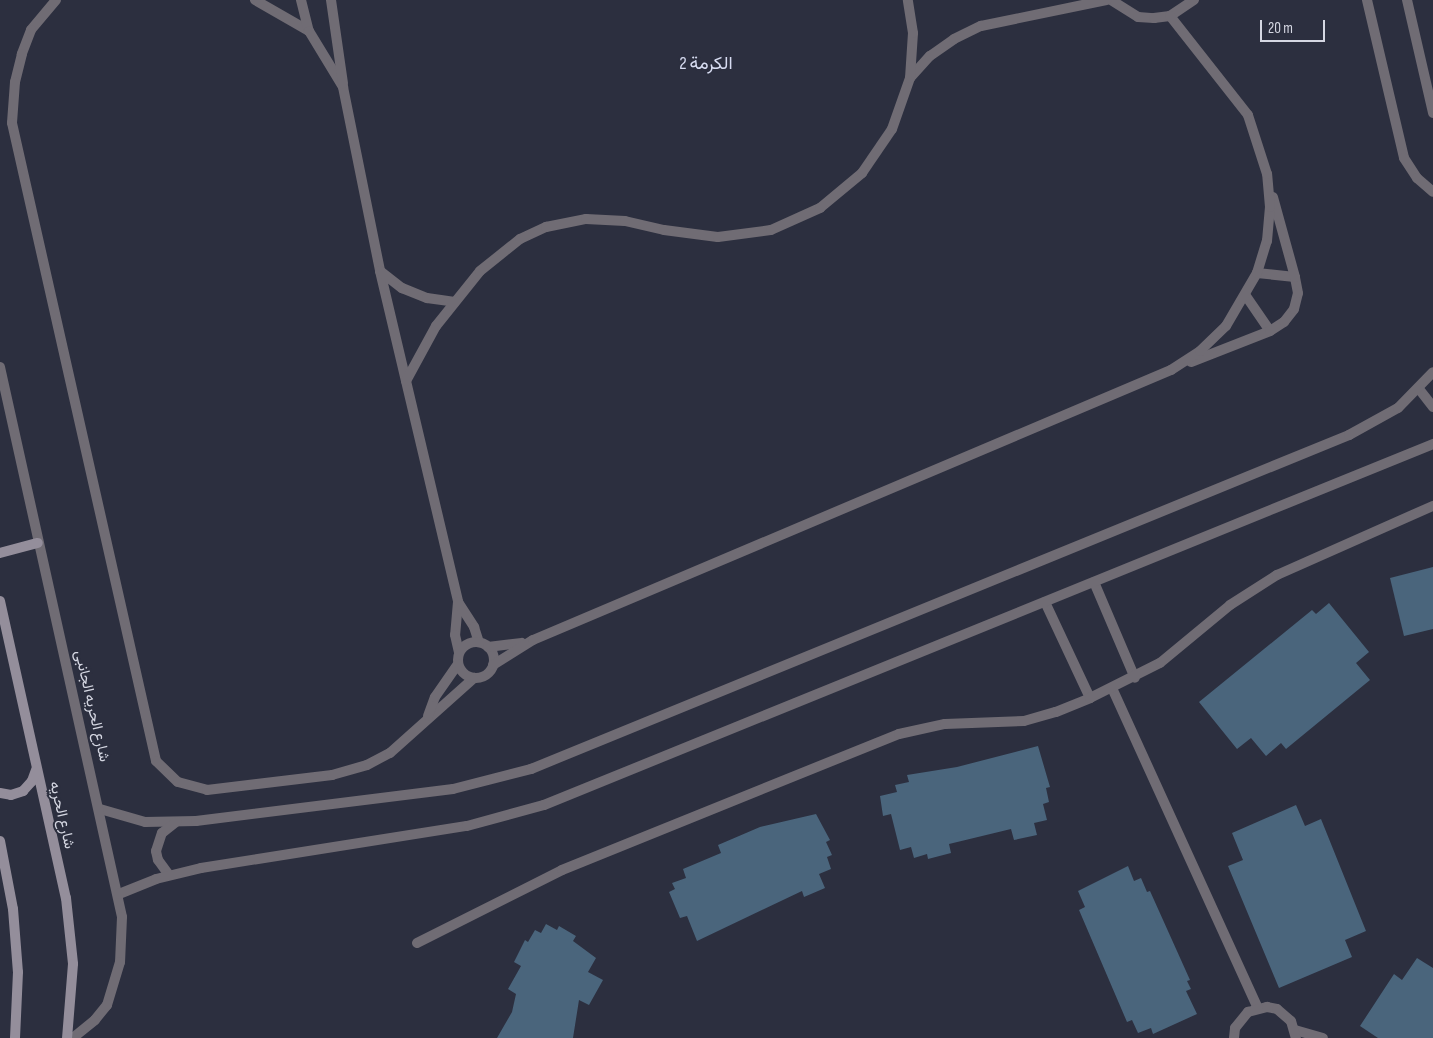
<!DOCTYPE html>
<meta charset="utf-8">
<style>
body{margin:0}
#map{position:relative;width:1433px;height:1038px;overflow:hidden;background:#2c2f3f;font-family:"Sofia Sans Condensed",Vazirmatn,sans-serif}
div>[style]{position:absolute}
.building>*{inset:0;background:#4a657c}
.minor>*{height:10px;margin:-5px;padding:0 5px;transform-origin:5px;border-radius:5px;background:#706c74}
.minor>.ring{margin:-5px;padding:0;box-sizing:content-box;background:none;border:10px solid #706c74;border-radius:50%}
.tertiary>*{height:10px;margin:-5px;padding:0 5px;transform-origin:5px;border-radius:5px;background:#706c74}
.secondary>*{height:10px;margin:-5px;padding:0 5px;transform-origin:5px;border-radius:5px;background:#948e9b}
span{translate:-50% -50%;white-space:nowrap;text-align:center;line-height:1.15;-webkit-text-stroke:4px #2c2f3f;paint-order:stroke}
.street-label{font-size:15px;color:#d5d7e2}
.quarter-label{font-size:18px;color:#d7dcf1}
.scale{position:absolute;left:1260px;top:20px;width:65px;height:22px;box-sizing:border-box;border:2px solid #d5d7e2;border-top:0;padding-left:6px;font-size:15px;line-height:18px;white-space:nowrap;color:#d5d7e2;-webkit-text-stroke:4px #2c2f3f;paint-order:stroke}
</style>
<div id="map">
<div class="building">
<i style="clip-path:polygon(1433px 567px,1433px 629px,1404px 636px,1390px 578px)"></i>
<i style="clip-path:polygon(1329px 603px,1369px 652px,1356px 663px,1370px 680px,1286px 749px,1281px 743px,1266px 756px,1251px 738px,1237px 749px,1199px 702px,1312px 610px,1316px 614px)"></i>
<i style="clip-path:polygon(1038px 746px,1050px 787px,1046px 788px,1049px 802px,1043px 804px,1047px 820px,1034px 823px,1037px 835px,1014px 840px,1011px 829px,949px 844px,951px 853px,928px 859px,927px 854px,914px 858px,911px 847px,900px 850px,891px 814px,883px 816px,880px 796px,897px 792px,895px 785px,909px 782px,907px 775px,957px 767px)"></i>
<i style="clip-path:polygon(1296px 805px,1305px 826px,1321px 819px,1366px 931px,1345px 940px,1352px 957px,1279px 988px,1228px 866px,1243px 860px,1232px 833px)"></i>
<i style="clip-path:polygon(816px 814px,830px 840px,826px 842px,832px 855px,827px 857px,831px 869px,819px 874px,825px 888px,804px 897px,802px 891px,697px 941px,687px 916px,680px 918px,669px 892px,675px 889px,672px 883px,686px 878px,683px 869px,721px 853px,718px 845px,760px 827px)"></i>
<i style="clip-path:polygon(1128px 866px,1134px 881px,1141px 878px,1147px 892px,1150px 891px,1190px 980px,1187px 981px,1191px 989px,1186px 991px,1197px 1014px,1153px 1034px,1151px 1028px,1138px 1033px,1132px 1020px,1127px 1022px,1079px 910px,1085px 907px,1078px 891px)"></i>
<i style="clip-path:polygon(546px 924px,557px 930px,559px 926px,576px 936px,573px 941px,596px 958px,588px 972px,603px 980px,589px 1005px,579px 1000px,573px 1038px,497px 1038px,512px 1012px,516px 994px,508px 989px,521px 966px,514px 962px,525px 940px,528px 942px,535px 930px,541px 933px)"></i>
<i style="clip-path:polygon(1417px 958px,1433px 968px,1433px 1038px,1378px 1038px,1360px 1026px,1394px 974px,1402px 980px)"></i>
</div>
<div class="minor">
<i style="left:56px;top:0;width:39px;rotate:130deg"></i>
<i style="left:31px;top:30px;width:26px;rotate:111deg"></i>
<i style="left:22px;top:54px;width:29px;rotate:104deg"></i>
<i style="left:15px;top:82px;width:41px;rotate:94.2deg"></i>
<i style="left:12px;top:123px;width:654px;rotate:77.28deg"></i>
<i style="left:156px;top:761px;width:30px;rotate:44deg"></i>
<i style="left:178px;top:782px;width:30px;rotate:15deg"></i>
<i style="left:207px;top:790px;width:126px;rotate:-6.8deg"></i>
<i style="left:332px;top:775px;width:36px;rotate:-16deg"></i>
<i style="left:367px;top:765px;width:26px;rotate:-28deg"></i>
<i style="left:390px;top:753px;width:113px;rotate:-41.8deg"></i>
<i style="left:255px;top:0;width:62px;rotate:29.9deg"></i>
<i style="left:301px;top:0;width:32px;rotate:76deg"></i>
<i style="left:309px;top:31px;width:66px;rotate:58.7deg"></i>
<i style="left:343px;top:87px;width:188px;rotate:78.6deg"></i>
<i style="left:380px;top:271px;width:340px;rotate:76.7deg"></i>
<i style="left:458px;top:602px;width:33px;rotate:95deg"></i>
<i style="left:455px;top:635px;width:17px;rotate:77deg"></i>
<i style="left:331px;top:0;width:84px;rotate:81.8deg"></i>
<i style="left:1111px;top:0;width:32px;rotate:32deg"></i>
<i style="left:1138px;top:17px;width:16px;rotate:4deg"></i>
<i style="left:1154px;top:18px;width:16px;rotate:-7deg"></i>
<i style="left:1170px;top:16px;width:29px;rotate:-34deg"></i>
<i style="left:1367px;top:0;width:162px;rotate:76.8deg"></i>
<i style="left:1404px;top:158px;width:24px;rotate:57deg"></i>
<i style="left:1417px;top:178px;width:21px;rotate:41deg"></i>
<i style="left:1407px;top:0;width:116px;rotate:77deg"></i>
<i style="left:910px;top:78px;width:30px;rotate:-48deg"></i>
<i style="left:930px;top:56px;width:29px;rotate:-35deg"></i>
<i style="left:954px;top:39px;width:30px;rotate:-26deg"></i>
<i style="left:981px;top:26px;width:128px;rotate:-11.7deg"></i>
<i style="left:380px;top:271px;width:28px;rotate:38deg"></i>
<i style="left:402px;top:288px;width:27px;rotate:22deg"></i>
<i style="left:427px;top:298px;width:28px;rotate:8deg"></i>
<i style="left:1257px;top:273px;width:38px;rotate:6deg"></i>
<i style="left:1246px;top:296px;width:42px;rotate:55.6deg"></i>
<i style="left:1191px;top:362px;width:85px;rotate:-21.4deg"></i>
<i style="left:1270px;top:331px;width:17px;rotate:-33deg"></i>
<i style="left:1284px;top:322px;width:16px;rotate:-52deg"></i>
<i style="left:1294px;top:309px;width:16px;rotate:-76deg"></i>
<i style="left:1298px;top:293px;width:16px;rotate:-101deg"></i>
<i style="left:1295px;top:277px;width:83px;rotate:-105.4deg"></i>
<i style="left:406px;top:381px;width:63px;rotate:-61.4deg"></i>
<i style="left:436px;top:326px;width:70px;rotate:-51.3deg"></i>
<i style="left:480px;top:271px;width:51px;rotate:-38.7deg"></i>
<i style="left:520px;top:239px;width:29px;rotate:-25deg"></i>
<i style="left:546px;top:227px;width:41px;rotate:-11.3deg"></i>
<i style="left:586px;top:219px;width:39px;rotate:3deg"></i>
<i style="left:625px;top:221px;width:40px;rotate:13deg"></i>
<i style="left:664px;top:230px;width:54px;rotate:7.4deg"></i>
<i style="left:718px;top:237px;width:53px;rotate:-7.5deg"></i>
<i style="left:771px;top:230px;width:54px;rotate:-24.2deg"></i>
<i style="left:820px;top:208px;width:55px;rotate:-39.8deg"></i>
<i style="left:862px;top:173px;width:53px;rotate:-55.7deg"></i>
<i style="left:892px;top:129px;width:54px;rotate:-70.6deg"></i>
<i style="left:910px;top:78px;width:45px;rotate:-86.2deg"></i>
<i style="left:913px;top:33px;width:33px;rotate:-99deg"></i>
<i style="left:1419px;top:389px;width:23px;rotate:52deg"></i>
<i style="left:1094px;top:582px;width:104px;rotate:66.9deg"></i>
<i style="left:458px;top:602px;width:30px;rotate:57deg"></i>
<i style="left:474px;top:627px;width:16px;rotate:72deg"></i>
<i style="left:1045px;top:602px;width:106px;rotate:64.9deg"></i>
<i class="ring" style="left:458px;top:642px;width:26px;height:26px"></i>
<i style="left:488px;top:647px;width:34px;rotate:-7deg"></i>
<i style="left:493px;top:665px;width:47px;rotate:-32deg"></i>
<i style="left:533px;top:640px;width:693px;rotate:-22.94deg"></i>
<i style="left:1171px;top:370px;width:35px;rotate:-33deg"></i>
<i style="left:1200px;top:351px;width:36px;rotate:-44deg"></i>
<i style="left:1226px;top:326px;width:61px;rotate:-59.7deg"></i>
<i style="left:1257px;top:273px;width:34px;rotate:-73deg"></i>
<i style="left:1267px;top:241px;width:34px;rotate:-85deg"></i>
<i style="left:1270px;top:207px;width:33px;rotate:-95deg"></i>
<i style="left:1267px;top:174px;width:62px;rotate:-107.9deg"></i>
<i style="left:1248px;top:115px;width:126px;rotate:-128.2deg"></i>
<i style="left:1112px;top:688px;width:352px;rotate:65.5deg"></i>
<i style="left:428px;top:716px;width:20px;rotate:-70deg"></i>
<i style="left:435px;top:697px;width:40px;rotate:-55.1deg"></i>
<i style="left:100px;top:809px;width:47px;rotate:16.1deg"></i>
<i style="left:145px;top:822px;width:51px;rotate:-1.1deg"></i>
<i style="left:196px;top:821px;width:259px;rotate:-7.1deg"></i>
<i style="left:453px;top:789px;width:81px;rotate:-14.4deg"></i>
<i style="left:531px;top:769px;width:884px;rotate:-22.21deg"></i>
<i style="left:1349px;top:435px;width:56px;rotate:-28.9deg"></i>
<i style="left:1398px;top:408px;width:50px;rotate:-45.8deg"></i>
<i style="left:169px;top:875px;width:19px;rotate:-126deg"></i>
<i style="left:158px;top:860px;width:9px;rotate:-103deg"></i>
<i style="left:156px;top:851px;width:19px;rotate:-72deg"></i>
<i style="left:162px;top:833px;width:18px;rotate:-38deg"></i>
<i style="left:417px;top:943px;width:162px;rotate:-26.7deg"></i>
<i style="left:562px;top:870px;width:363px;rotate:-22deg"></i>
<i style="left:899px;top:734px;width:47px;rotate:-12.3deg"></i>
<i style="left:945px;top:724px;width:79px;rotate:-2.2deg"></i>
<i style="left:1024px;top:721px;width:33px;rotate:-16deg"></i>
<i style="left:1056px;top:712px;width:37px;rotate:-22deg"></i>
<i style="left:1090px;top:698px;width:78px;rotate:-26.6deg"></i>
<i style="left:1160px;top:663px;width:91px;rotate:-39.6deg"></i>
<i style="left:1230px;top:605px;width:56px;rotate:-32.6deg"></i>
<i style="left:1277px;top:575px;width:171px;rotate:-23.9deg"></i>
<i style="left:1295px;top:1030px;width:29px;rotate:16deg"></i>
<i style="left:1234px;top:1038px;width:10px;rotate:-84deg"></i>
<i style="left:1235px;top:1028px;width:21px;rotate:-51deg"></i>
<i style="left:1248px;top:1012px;width:20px;rotate:-15deg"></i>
<i style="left:1267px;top:1007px;width:10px;rotate:11deg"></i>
<i style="left:1277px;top:1009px;width:18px;rotate:41deg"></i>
<i style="left:1291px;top:1021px;width:18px;rotate:74deg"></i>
</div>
<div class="tertiary">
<i style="left:0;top:367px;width:563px;rotate:77.49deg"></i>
<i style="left:122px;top:917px;width:45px;rotate:92.5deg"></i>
<i style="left:120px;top:962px;width:45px;rotate:106.8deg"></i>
<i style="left:107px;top:1005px;width:19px;rotate:129deg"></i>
<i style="left:95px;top:1020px;width:28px;rotate:141deg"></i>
<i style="left:119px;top:894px;width:40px;rotate:-22deg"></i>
<i style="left:156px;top:879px;width:46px;rotate:-13.7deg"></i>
<i style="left:201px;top:868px;width:269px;rotate:-9deg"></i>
<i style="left:467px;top:826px;width:80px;rotate:-15.3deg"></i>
<i style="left:544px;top:805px;width:960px;rotate:-22.1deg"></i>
</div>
<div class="secondary">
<i style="left:0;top:553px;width:39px;rotate:-15deg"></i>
<i style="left:0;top:601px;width:304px;rotate:77.5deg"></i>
<i style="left:66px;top:898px;width:66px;rotate:83.9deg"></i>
<i style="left:73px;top:964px;width:74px;rotate:94.6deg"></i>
<i style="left:0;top:793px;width:11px;rotate:10deg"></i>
<i style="left:11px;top:795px;width:13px;rotate:-18deg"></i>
<i style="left:23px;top:791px;width:13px;rotate:-48deg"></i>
<i style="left:32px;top:781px;width:12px;rotate:-70deg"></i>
<i style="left:0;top:841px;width:69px;rotate:79.2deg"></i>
<i style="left:13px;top:909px;width:63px;rotate:85.5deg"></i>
<i style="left:18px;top:972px;width:66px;rotate:92.6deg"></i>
</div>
<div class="street-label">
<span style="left:92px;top:706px;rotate:77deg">شارع الحريه الجانبى</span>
<span style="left:62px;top:815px;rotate:77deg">شارع الحريه</span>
</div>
<div class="quarter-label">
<span style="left:706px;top:64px">الكرمة 2</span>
</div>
<div class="scale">20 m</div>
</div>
